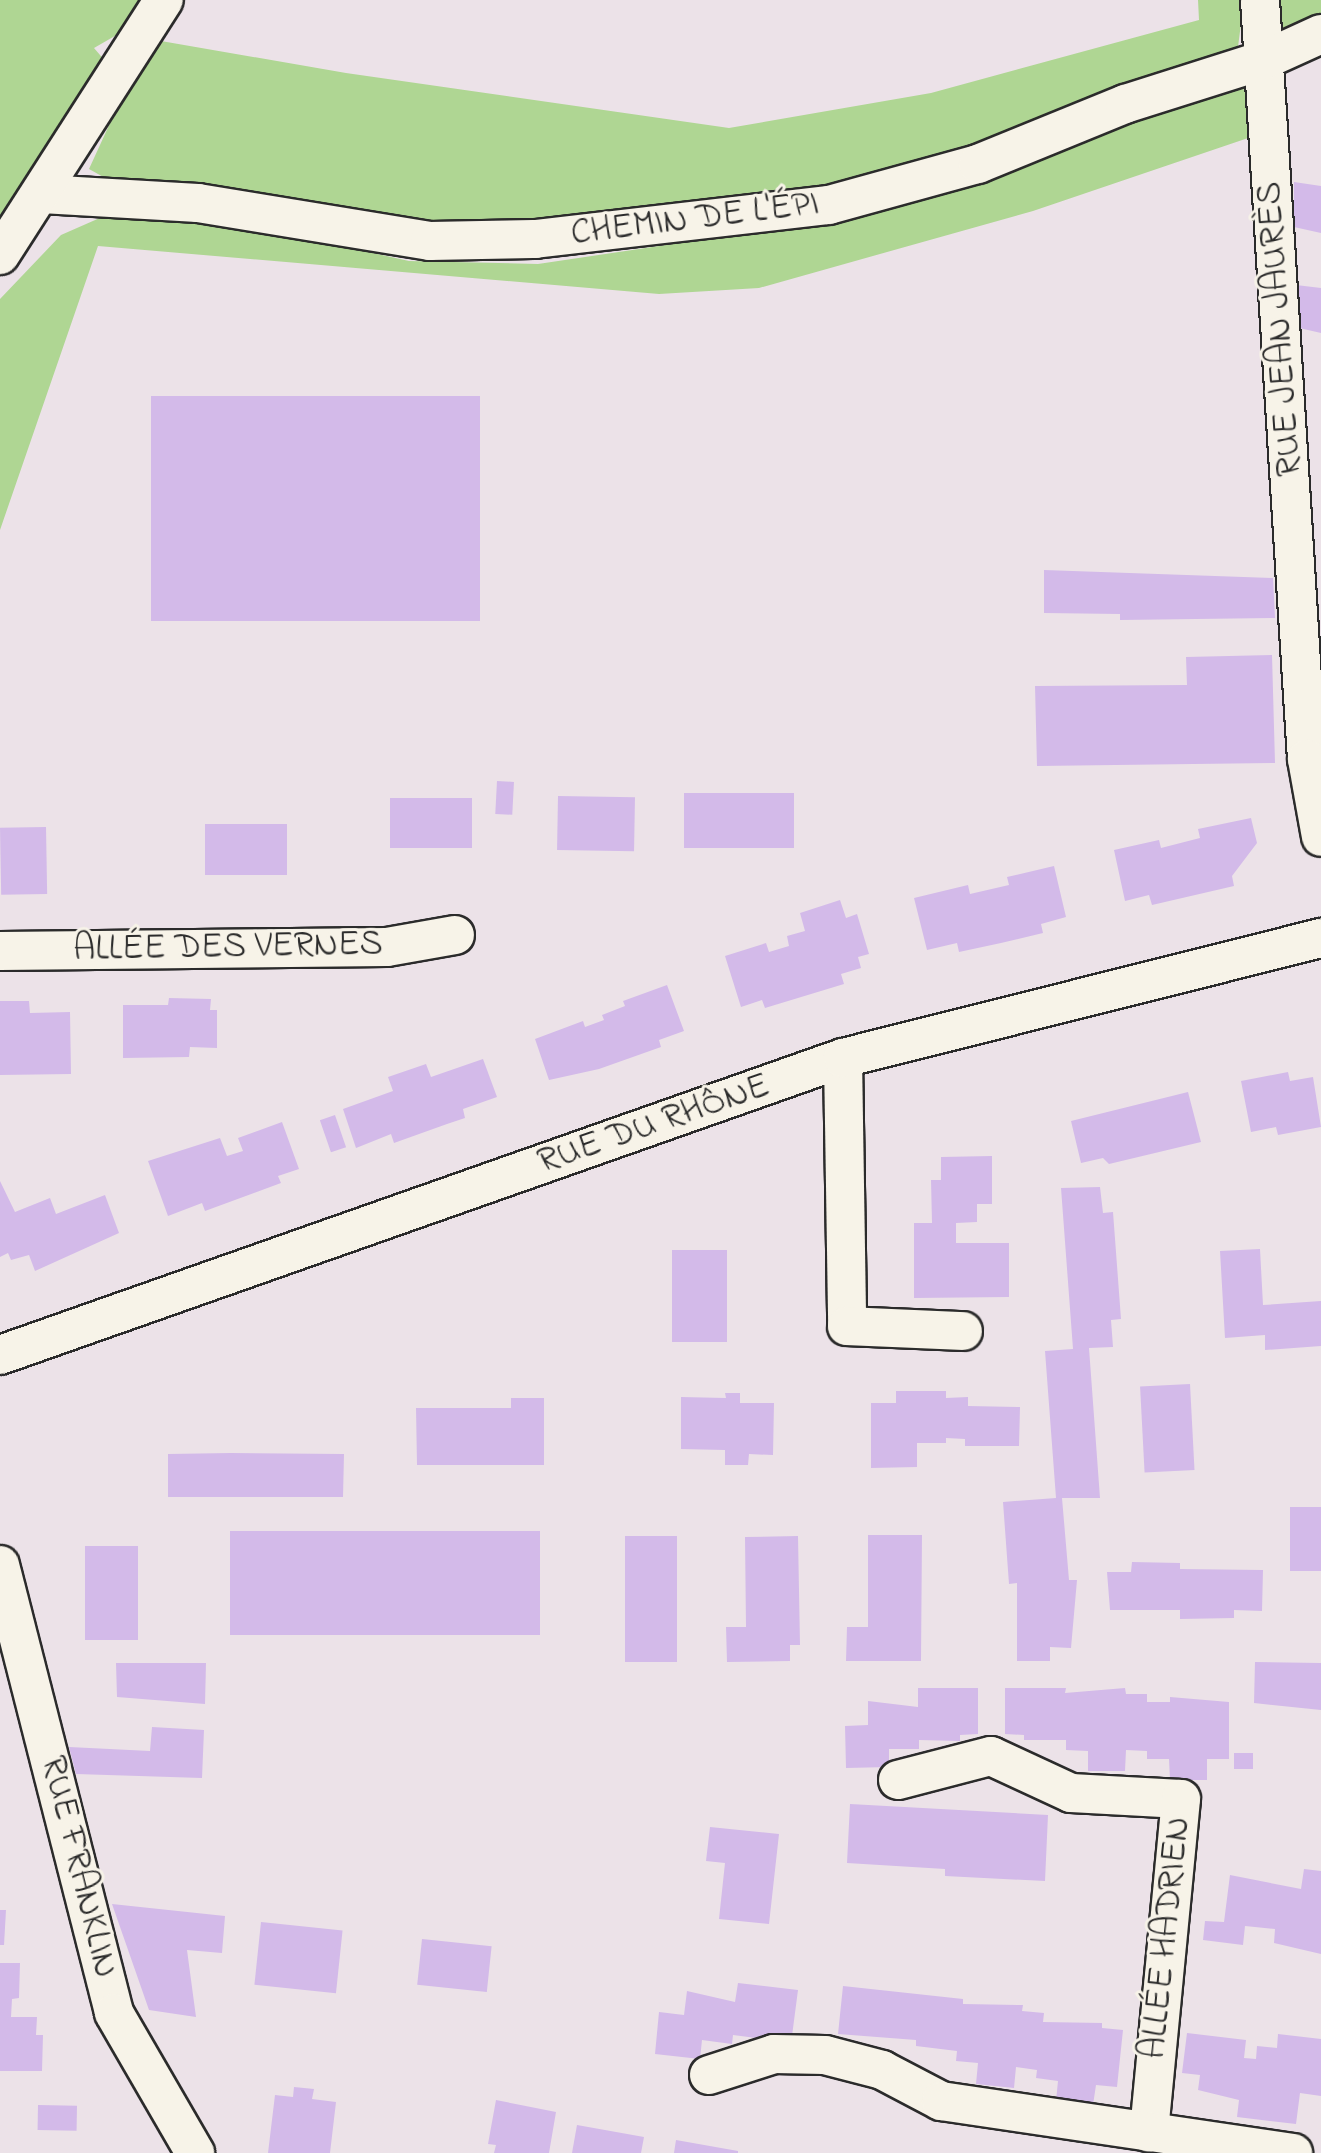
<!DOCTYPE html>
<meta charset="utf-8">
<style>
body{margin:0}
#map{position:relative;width:1321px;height:2153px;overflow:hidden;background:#ece2e8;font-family:"Indie Flower",sans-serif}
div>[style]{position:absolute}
.green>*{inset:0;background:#afd693}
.building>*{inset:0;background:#d3bae9;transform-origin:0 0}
.roads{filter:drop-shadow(2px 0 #2b2b2b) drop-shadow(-2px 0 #2b2b2b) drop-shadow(0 2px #2b2b2b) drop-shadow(0 -2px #2b2b2b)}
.street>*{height:38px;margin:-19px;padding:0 19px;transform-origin:19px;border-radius:19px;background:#f7f3e8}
span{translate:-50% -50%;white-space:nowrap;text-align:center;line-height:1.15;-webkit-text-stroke:6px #f7f3e8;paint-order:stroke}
.street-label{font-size:36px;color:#2b2b2b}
</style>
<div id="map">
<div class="green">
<i style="clip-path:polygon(0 0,145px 0,120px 33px,94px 48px,106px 62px,0 219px)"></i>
<i style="clip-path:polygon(1198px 0,1244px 0,1238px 47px,872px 183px,541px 224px,409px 222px,116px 184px,89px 169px,116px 110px,161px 41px,346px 73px,729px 128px,931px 93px,1199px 20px)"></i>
<i style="clip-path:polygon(1273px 0,1321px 0,1321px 23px,1293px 35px,1278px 30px)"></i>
<i style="clip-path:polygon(1218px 87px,1252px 90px,1254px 136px,1033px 211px,759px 288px,659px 294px,98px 246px,0 530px,0 299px,61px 235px,102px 217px,182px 219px,270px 230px,409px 261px,538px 264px,760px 231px)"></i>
</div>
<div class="building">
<i style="clip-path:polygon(1294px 182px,1321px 186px,1321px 233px,1294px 227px)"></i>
<i style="clip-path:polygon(1296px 285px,1321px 288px,1321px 333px,1295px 327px)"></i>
<i style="left:480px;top:396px;width:225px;height:329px;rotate:90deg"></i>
<i style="clip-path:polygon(1044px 570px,1273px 578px,1275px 618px,1120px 620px,1120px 614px,1044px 613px)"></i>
<i style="clip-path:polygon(1272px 655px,1275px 763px,1037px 766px,1035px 686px,1187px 685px,1186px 657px)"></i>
<i style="left:497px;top:781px;width:17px;height:33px;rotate:3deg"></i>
<i style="left:794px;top:793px;width:55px;height:110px;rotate:90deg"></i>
<i style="left:558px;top:796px;width:77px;height:54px;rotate:1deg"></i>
<i style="left:472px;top:798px;width:50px;height:82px;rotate:90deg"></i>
<i style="clip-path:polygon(1251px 818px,1257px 843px,1232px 876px,1234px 886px,1152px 905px,1149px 895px,1125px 901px,1114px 850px,1159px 840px,1161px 848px,1200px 838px,1198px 829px)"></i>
<i style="left:287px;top:824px;width:51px;height:82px;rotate:90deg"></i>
<i style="left:46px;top:827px;width:67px;height:46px;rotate:89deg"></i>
<i style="clip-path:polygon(1054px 866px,1066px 917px,1041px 924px,1043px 933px,1001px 943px,959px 952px,957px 943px,927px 950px,914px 898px,968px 885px,970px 894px,1009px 885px,1007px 877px)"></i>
<i style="clip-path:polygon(840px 900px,846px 918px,857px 914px,869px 954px,858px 957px,861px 968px,841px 974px,844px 984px,765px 1008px,762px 1000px,741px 1007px,725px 956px,766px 943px,769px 952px,789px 946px,787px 936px,805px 931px,800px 913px)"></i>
<i style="clip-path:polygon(667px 985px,684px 1031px,659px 1040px,661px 1047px,599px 1069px,549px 1080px,535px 1039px,583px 1021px,585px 1027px,604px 1020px,602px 1015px,625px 1006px,623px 1001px)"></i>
<i style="clip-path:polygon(169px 998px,211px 999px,210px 1010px,217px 1010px,217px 1048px,190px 1047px,189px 1057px,123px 1058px,123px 1005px,168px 1005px)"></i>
<i style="clip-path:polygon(0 1001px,29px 1001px,30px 1013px,70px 1012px,71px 1074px,0 1075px)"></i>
<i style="clip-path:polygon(483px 1059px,497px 1097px,463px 1109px,465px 1118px,447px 1124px,394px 1143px,391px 1134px,356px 1148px,343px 1109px,393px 1091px,388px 1077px,426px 1064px,431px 1077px)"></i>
<i style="clip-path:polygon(1288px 1072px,1290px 1081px,1313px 1077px,1321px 1127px,1278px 1135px,1276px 1127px,1251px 1132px,1241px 1081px)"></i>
<i style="clip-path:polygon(1188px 1092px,1201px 1142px,1109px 1164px,1103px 1158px,1081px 1163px,1071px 1121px)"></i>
<i style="left:335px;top:1115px;width:34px;height:16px;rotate:71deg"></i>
<i style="clip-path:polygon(282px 1122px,299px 1169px,278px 1176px,281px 1183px,205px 1211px,202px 1203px,168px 1216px,148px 1161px,220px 1138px,227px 1156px,243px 1151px,238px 1138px)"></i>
<i style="clip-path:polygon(992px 1156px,992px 1204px,977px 1204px,977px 1222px,956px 1223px,956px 1243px,1009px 1243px,1009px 1297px,914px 1298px,914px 1223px,932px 1223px,931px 1180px,941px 1180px,941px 1157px)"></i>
<i style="clip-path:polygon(0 1181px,15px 1212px,50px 1198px,56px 1214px,105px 1195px,119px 1233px,35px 1271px,29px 1255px,11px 1260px,8px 1253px,0 1257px)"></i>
<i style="clip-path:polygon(1100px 1187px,1103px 1213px,1113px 1212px,1121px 1319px,1111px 1320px,1113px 1347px,1089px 1348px,1100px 1498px,1062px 1498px,1069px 1580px,1077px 1580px,1071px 1648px,1050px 1647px,1050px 1661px,1017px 1661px,1017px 1583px,1009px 1584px,1003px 1502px,1056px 1498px,1045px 1351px,1073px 1349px,1061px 1188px)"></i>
<i style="clip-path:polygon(1260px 1249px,1263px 1305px,1321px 1301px,1321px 1346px,1265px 1350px,1265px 1335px,1225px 1338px,1220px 1251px)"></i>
<i style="left:672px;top:1250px;width:55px;height:92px"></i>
<i style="left:1190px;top:1384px;width:86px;height:50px;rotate:87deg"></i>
<i style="clip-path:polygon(896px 1391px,946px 1391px,946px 1398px,968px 1397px,968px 1406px,1020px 1407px,1019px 1446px,965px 1446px,965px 1439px,946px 1438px,946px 1443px,917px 1443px,917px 1467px,871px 1468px,871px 1403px,896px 1403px)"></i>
<i style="clip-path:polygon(725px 1393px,740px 1393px,740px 1403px,774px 1403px,773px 1455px,749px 1454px,748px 1465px,725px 1465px,725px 1450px,681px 1449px,681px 1397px,726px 1398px)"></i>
<i style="clip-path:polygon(511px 1398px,544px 1398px,544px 1465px,417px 1465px,416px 1408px,511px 1408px)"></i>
<i style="clip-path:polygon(231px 1453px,344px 1454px,343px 1497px,168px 1497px,168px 1454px)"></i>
<i style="left:1321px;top:1507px;width:64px;height:31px;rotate:90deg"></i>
<i style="left:230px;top:1531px;width:310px;height:104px"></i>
<i style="clip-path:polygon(868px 1535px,922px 1535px,921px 1661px,846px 1661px,847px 1627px,868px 1627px)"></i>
<i style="left:625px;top:1536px;width:52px;height:126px"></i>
<i style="clip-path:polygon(798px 1536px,800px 1645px,790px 1645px,790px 1661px,727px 1662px,726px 1627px,746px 1627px,745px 1537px)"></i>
<i style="left:85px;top:1546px;width:53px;height:94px"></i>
<i style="clip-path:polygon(1132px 1562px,1180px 1563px,1180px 1569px,1263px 1570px,1262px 1611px,1234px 1610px,1234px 1618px,1180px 1619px,1180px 1610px,1110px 1610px,1107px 1572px,1131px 1572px)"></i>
<i style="clip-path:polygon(1255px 1662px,1321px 1663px,1321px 1710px,1254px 1703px)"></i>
<i style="clip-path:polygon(116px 1663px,206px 1663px,205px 1704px,117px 1697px)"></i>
<i style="clip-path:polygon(918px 1688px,978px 1688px,978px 1734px,960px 1735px,960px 1741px,919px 1740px,919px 1749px,889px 1749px,889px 1767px,846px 1768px,845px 1726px,868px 1725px,868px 1701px,918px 1707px)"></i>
<i style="clip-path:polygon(1005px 1688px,1066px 1688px,1065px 1693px,1125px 1688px,1126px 1694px,1147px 1694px,1147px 1702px,1170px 1702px,1170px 1697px,1229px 1702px,1229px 1759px,1207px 1759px,1207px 1780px,1170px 1780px,1169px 1759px,1147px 1759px,1147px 1751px,1126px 1750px,1125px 1771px,1088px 1771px,1088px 1751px,1066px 1750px,1066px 1740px,1024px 1740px,1024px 1735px,1005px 1734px)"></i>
<i style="clip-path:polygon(152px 1727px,204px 1730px,202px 1778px,76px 1774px,69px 1747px,150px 1751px)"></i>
<i style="left:1234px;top:1753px;width:19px;height:16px"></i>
<i style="clip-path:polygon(850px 1804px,1048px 1815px,1045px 1881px,945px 1876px,945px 1869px,847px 1863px)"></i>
<i style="clip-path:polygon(710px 1827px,779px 1834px,769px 1924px,719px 1919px,725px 1863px,706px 1861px)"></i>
<i style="clip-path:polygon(1304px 1869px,1321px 1871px,1321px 1954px,1274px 1943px,1275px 1929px,1245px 1926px,1243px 1945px,1203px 1940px,1205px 1921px,1224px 1922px,1230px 1875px,1301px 1889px)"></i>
<i style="clip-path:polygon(112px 1904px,225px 1916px,222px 1953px,187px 1950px,196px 2017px,149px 2010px)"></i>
<i style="clip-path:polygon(0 1910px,6px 1910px,4px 1945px,0 1945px)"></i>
<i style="left:261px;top:1922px;width:82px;height:63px;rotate:6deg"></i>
<i style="left:422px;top:1939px;width:70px;height:46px;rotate:6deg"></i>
<i style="clip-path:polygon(0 1963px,20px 1963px,19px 1998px,12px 1999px,11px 2017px,37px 2017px,36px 2035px,43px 2035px,42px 2071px,0 2071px)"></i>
<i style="clip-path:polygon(738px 1983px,798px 1990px,792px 2036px,774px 2034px,773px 2040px,733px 2035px,732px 2044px,702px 2040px,700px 2059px,655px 2054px,659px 2012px,684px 2015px,687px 1991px,735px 2002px)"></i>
<i style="clip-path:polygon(843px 1986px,963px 1999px,963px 2004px,1023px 2005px,1022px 2011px,1044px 2013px,1043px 2022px,1102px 2023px,1102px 2028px,1123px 2030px,1117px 2087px,1096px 2085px,1093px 2105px,1056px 2101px,1058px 2081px,1036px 2078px,1037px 2070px,1016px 2067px,1014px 2088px,976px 2084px,978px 2063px,956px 2061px,957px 2051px,916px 2046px,916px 2040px,838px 2034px)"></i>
<i style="clip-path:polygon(1187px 2033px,1246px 2040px,1244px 2058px,1256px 2059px,1257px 2046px,1277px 2048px,1278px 2034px,1321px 2039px,1321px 2096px,1300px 2093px,1296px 2124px,1237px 2117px,1239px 2100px,1198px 2090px,1200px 2075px,1182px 2073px)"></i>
<i style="clip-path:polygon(294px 2087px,314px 2089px,312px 2099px,336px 2102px,330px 2153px,268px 2153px,275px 2095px,293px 2097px)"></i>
<i style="clip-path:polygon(496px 2100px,556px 2112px,549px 2153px,494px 2153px,496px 2145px,488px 2144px)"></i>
<i style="left:38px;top:2105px;width:39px;height:25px;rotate:1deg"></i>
<i style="clip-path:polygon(577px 2125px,644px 2137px,641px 2153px,572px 2153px)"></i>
<i style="clip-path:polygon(676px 2140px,738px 2151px,738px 2153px,674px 2153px)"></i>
</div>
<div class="roads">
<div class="street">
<i style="left:1260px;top:0;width:760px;rotate:86.46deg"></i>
<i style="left:1307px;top:759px;width:79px;rotate:79.8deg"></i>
<i style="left:42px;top:194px;width:156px;rotate:3.3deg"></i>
<i style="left:198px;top:203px;width:235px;rotate:9.3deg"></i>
<i style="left:430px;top:241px;width:105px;rotate:-1.1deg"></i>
<i style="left:535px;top:239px;width:296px;rotate:-6.6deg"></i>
<i style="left:829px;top:205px;width:155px;rotate:-15.4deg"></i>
<i style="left:978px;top:164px;width:159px;rotate:-22.2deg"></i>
<i style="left:1125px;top:104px;width:146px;rotate:-17.6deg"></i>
<i style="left:1264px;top:60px;width:63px;rotate:-24.5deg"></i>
<i style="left:0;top:255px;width:303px;rotate:-57.3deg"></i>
<i style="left:0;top:951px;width:387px;rotate:-0.6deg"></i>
<i style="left:387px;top:947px;width:69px;rotate:-10deg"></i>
<i style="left:843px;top:1058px;width:268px;rotate:89.1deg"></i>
<i style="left:847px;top:1326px;width:116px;rotate:2.5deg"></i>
<i style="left:0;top:1355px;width:894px;rotate:-19.41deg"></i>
<i style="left:843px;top:1058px;width:493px;rotate:-14.1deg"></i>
<i style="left:0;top:1565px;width:462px;rotate:75.7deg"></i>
<i style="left:114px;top:2013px;width:162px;rotate:59.9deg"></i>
<i style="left:898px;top:1780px;width:96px;rotate:-14.5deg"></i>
<i style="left:991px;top:1756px;width:88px;rotate:24.8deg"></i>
<i style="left:1071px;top:1793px;width:110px;rotate:3.1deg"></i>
<i style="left:1181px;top:1799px;width:335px;rotate:95.5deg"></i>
<i style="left:709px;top:2075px;width:68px;rotate:-17.9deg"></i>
<i style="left:774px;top:2054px;width:51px;rotate:1.1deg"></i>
<i style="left:825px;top:2055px;width:59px;rotate:14.7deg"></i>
<i style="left:882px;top:2070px;width:67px;rotate:27.7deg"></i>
<i style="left:941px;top:2101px;width:356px;rotate:8.4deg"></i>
</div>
</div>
<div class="street-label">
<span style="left:695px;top:220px;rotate:-7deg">CHEMIN DE L'ÉPI</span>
<span style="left:1281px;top:329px;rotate:-94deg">RUE JEAN JAURÈS</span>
<span style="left:228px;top:948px;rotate:-1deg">ALLÉE DES VERNES</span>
<span style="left:654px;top:1125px;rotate:-19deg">RUE DU RHÔNE</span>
<span style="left:78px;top:1867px;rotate:76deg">RUE FRANKLIN</span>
<span style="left:1167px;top:1938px;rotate:-84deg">ALLÉE HADRIEN</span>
</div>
</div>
